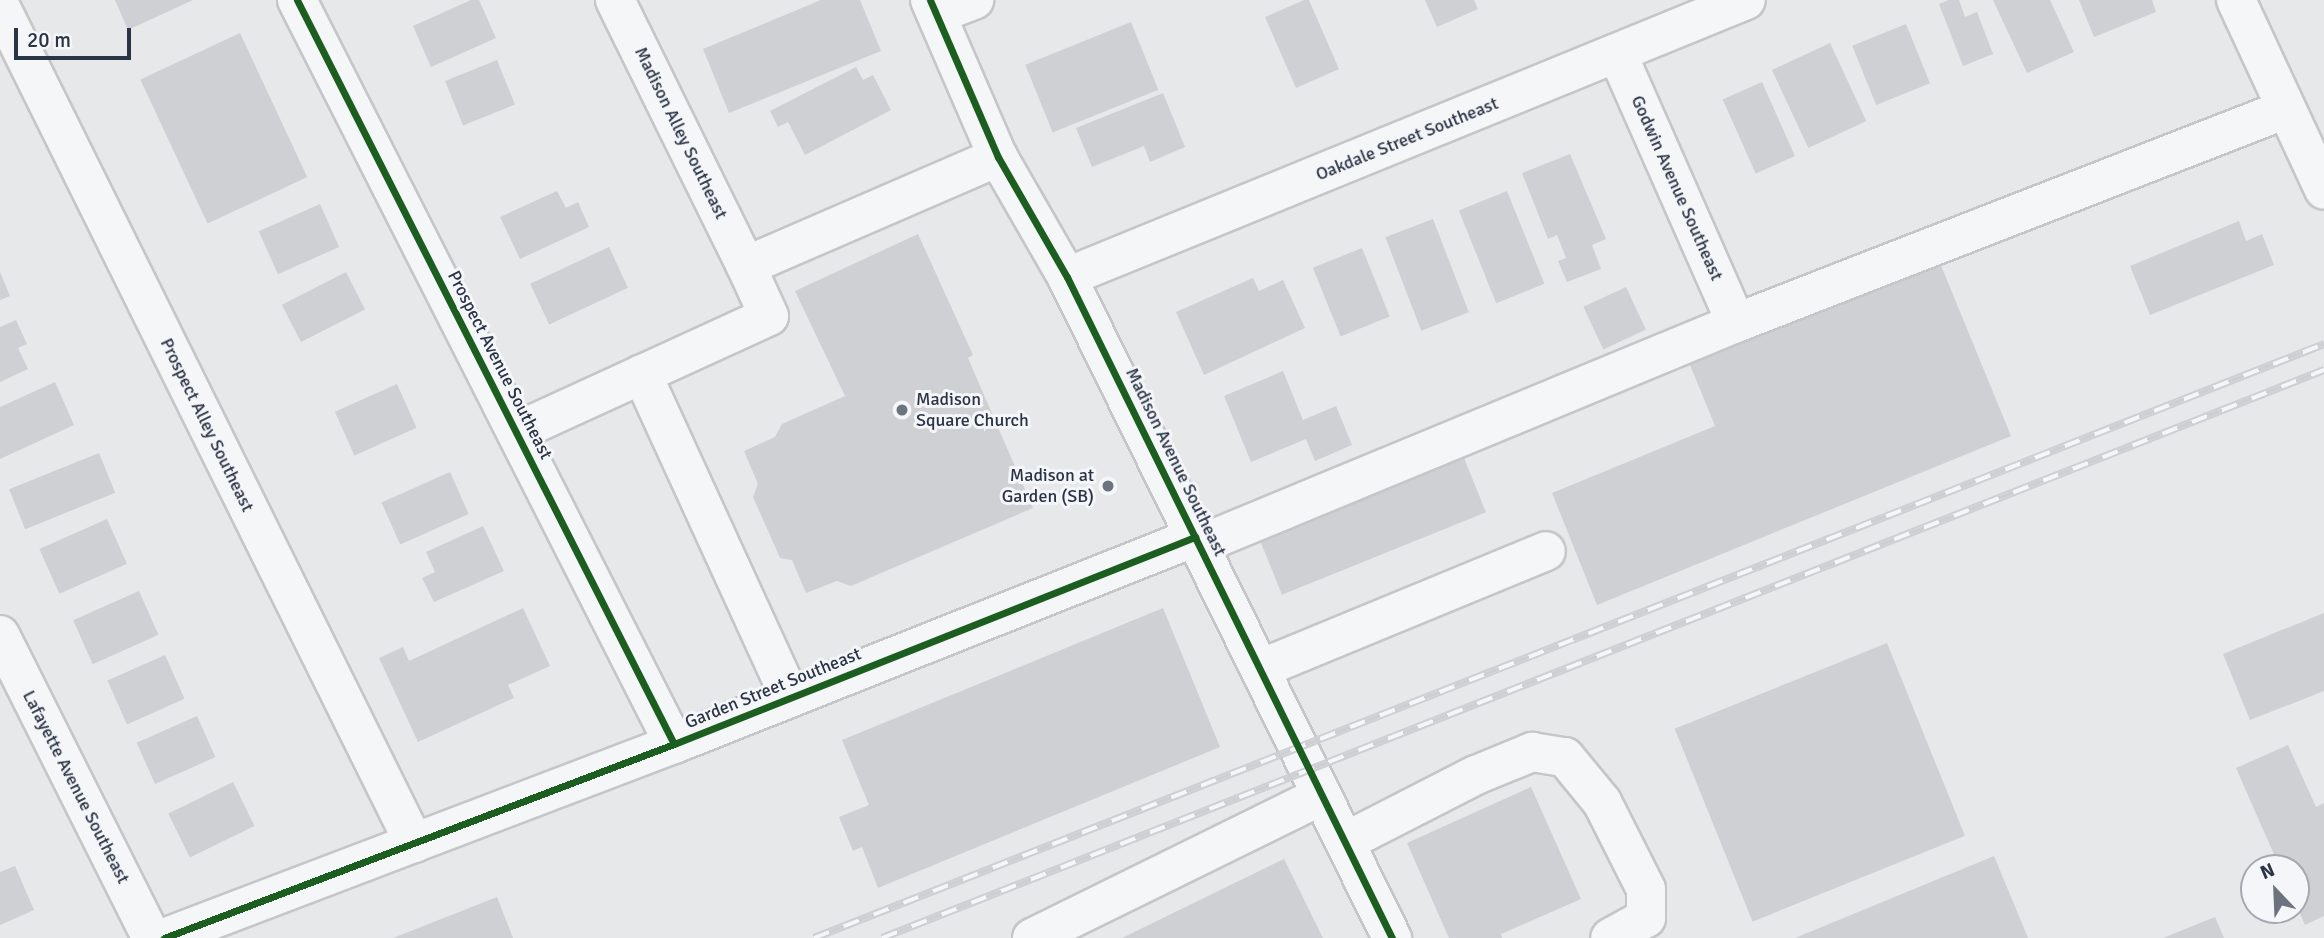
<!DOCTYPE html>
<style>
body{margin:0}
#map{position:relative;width:2324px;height:938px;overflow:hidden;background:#e6e8ea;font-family:Signika,sans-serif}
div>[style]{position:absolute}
.building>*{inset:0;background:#ced0d3;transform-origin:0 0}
.roads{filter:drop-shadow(2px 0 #c4c6c8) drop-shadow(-2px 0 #c4c6c8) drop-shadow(0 2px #c4c6c8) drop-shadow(0 -2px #c4c6c8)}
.minor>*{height:38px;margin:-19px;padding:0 19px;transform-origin:19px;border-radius:19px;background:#f5f6f7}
.rail>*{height:8px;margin-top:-4px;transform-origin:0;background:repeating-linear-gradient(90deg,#f4f6f9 0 16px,#cecfd2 0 32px);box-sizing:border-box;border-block:2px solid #cecfd2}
.cycleway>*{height:7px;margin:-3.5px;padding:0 3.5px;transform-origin:3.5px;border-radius:3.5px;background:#1b5e20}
.dots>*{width:19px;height:19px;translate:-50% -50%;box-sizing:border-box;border:4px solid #f4f6f9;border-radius:50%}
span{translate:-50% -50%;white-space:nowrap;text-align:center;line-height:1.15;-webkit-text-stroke:6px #f4f6f9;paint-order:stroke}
.street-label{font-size:18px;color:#2b3445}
.poi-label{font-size:18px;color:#2b3445}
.left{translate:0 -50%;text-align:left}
.right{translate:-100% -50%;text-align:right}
.north{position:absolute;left:2240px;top:854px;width:70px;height:70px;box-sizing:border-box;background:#f4f6f9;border:2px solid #a4a8b1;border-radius:50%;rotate:337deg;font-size:19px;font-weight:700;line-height:28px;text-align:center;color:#2b3445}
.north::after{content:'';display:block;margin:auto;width:24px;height:32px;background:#6c737f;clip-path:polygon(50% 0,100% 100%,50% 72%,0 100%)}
.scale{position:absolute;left:14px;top:28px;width:117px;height:32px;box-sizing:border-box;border:4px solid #2b3445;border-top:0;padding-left:9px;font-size:21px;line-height:24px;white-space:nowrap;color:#2b3445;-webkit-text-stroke:5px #f4f6f9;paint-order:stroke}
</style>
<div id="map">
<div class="building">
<i style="clip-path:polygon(115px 0,193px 0,128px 30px)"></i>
<i style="clip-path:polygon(471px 0,479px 0,496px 38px,431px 67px,413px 26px)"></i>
<i style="clip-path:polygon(821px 0,860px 0,881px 51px,729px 113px,703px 49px)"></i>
<i style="clip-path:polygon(1304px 0,1309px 0,1339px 69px,1296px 88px,1265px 17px)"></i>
<i style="clip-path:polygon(1425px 0,1474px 0,1478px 9px,1437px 27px)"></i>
<i style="clip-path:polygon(1949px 0,1959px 0,1965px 17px,1977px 12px,1993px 54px,1963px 66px,1939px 4px)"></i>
<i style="clip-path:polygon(1993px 0,2050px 0,2074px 52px,2027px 73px)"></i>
<i style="clip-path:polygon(2079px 0,2152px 0,2156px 12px,2094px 37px)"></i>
<i style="left:1131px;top:22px;width:73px;height:114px;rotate:68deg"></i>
<i style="left:1906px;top:24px;width:64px;height:58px;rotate:68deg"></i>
<i style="left:240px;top:33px;width:159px;height:110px;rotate:65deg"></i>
<i style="left:1830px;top:43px;width:86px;height:64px;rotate:65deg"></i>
<i style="left:497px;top:60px;width:48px;height:56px;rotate:68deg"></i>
<i style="clip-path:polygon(856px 67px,863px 80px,873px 75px,891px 110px,805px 155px,788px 122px,778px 127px,770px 111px)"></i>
<i style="left:1762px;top:82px;width:81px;height:43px;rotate:66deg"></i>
<i style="clip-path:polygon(1163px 93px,1185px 147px,1150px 162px,1144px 146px,1092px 167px,1076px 128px)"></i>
<i style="clip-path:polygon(1570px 154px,1606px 239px,1592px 245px,1601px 269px,1567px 282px,1558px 261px,1566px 258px,1557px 235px,1548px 239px,1522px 173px)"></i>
<i style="clip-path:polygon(557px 191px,566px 208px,578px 202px,589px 227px,520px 259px,500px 217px)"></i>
<i style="left:1507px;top:191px;width:100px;height:52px;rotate:68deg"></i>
<i style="left:320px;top:204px;width:47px;height:67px;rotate:66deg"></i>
<i style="left:1433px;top:219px;width:100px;height:51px;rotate:69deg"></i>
<i style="clip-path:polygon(2239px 221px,2246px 241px,2262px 234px,2274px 265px,2150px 315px,2130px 266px)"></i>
<i style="clip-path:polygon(918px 234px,973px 355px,968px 358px,1033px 508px,851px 586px,837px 581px,806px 593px,792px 560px,780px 558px,753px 497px,758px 484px,744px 451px,775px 437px,782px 424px,845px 396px,795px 291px)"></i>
<i style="left:609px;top:247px;width:45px;height:87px;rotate:65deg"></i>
<i style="left:1362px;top:248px;width:74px;height:53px;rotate:68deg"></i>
<i style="clip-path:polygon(1938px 258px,2011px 436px,1597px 605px,1552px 493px,1715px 426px,1688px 360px)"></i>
<i style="clip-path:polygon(0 272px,10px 296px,0 300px)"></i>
<i style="left:346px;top:272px;width:42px;height:72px;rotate:63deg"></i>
<i style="clip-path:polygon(1253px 278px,1259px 291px,1283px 280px,1305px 328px,1204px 375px,1176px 312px)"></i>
<i style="left:1626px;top:287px;width:47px;height:47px;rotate:65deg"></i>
<i style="clip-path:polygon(16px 320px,27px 344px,18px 348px,28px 369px,0 382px,0 327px)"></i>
<i style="clip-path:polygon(1283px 371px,1303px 420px,1336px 406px,1352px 445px,1315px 461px,1306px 439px,1251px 462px,1224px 396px)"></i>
<i style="clip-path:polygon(55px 382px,74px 425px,0 459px,0 407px)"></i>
<i style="left:397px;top:384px;width:48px;height:68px;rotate:66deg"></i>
<i style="left:99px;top:453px;width:43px;height:97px;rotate:68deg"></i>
<i style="left:1462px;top:453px;width:64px;height:220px;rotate:68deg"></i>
<i style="left:450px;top:472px;width:46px;height:75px;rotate:66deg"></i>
<i style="left:107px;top:519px;width:49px;height:74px;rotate:66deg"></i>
<i style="clip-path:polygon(483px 526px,504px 571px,434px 602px,422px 578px,435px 572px,426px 552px)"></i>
<i style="left:139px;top:591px;width:48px;height:72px;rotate:66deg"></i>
<i style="clip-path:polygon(523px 608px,550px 666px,508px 685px,514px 698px,418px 742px,379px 658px,403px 647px,409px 661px)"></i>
<i style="clip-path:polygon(1163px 608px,1220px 747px,878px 888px,862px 847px,853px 851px,839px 817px,869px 805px,842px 740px)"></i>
<i style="clip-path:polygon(2324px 613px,2324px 691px,2250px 720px,2223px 654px)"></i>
<i style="left:1887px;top:643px;width:208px;height:229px;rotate:68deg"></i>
<i style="left:165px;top:655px;width:48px;height:63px;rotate:66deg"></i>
<i style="left:197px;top:716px;width:45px;height:66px;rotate:66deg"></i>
<i style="clip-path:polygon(2288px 745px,2316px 807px,2324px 803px,2324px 916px,2305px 925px,2296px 904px,2296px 868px,2280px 868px,2236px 768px)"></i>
<i style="left:233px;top:782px;width:49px;height:72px;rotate:64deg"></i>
<i style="clip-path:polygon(1531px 787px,1581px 899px,1501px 934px,1502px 938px,1449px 938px,1407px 843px)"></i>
<i style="clip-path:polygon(1994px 856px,2028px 938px,1795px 938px)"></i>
<i style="clip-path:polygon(1284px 859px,1323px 938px,1122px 938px)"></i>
<i style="clip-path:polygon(15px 866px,34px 910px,0 925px,0 872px)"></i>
<i style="clip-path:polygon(497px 897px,513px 938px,393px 938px)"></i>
<i style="clip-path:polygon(2215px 917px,2224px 938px,2163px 938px)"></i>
</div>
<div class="roads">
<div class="minor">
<i style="left:297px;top:0;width:834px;rotate:63.13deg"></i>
<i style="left:615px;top:0;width:297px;rotate:63.8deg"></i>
<i style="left:930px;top:0;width:171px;rotate:66.6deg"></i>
<i style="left:998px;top:157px;width:138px;rotate:60.1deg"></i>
<i style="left:1067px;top:277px;width:737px;rotate:63.82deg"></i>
<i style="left:2236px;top:0;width:209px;rotate:65.1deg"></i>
<i style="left:0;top:6px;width:934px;rotate:63.68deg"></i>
<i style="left:937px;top:14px;width:40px;rotate:-21deg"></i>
<i style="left:1617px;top:53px;width:295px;rotate:66.2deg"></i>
<i style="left:1067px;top:277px;width:733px;rotate:-22.19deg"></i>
<i style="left:642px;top:374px;width:356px;rotate:65.4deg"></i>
<i style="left:516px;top:432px;width:278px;rotate:-24.6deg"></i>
<i style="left:769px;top:316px;width:55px;rotate:-114.7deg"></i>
<i style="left:746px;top:266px;width:275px;rotate:-23.4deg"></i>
<i style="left:1199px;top:545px;width:581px;rotate:-22.46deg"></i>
<i style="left:1736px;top:323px;width:590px;rotate:-21.26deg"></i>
<i style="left:0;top:635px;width:339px;rotate:63.4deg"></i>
<i style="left:1260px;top:669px;width:309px;rotate:-22.4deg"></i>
<i style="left:1345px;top:842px;width:147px;rotate:-27.1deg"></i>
<i style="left:1476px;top:775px;width:61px;rotate:-22.3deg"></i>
<i style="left:1532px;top:752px;width:33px;rotate:9deg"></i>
<i style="left:1565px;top:757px;width:58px;rotate:50.6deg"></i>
<i style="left:1602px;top:802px;width:97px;rotate:63.2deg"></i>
<i style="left:1646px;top:889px;width:29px;rotate:90deg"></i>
<i style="left:1646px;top:918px;width:41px;rotate:150.9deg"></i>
<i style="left:164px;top:938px;width:546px;rotate:-20.83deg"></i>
<i style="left:674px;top:744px;width:561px;rotate:-21.67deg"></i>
<i style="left:1032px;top:938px;width:322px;rotate:-26.2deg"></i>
</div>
</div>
<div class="rail">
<i style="left:814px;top:938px;width:1623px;rotate:-21.47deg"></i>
<i style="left:882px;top:938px;width:1550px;rotate:-21.5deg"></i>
</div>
<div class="cycleway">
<i style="left:297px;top:0;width:834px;rotate:63.13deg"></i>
<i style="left:930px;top:0;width:171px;rotate:66.6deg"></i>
<i style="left:998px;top:157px;width:138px;rotate:60.1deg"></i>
<i style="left:1067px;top:277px;width:737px;rotate:63.82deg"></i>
<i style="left:164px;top:938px;width:546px;rotate:-20.83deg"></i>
<i style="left:674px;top:744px;width:561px;rotate:-21.67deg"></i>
</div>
<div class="dots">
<i style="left:902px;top:410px;background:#6c737f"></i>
<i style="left:1108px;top:486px;background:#6c737f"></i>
</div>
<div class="street-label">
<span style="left:681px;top:133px;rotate:64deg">Madison Alley Southeast</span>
<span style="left:1407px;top:139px;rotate:-22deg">Oakdale Street Southeast</span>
<span style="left:1677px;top:188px;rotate:66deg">Godwin Avenue Southeast</span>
<span style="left:500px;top:365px;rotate:63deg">Prospect Avenue Southeast</span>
<span style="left:207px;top:425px;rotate:64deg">Prospect Alley Southeast</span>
<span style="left:1176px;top:462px;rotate:64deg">Madison Avenue Southeast</span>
<span style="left:773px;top:688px;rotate:-22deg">Garden Street Southeast</span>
<span style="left:76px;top:787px;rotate:63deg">Lafayette Avenue Southeast</span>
</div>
<div class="poi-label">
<span class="left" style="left:916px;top:410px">Madison<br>Square Church</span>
<span class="right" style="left:1094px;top:486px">Madison at<br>Garden (SB)</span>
</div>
<div class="north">N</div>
<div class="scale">20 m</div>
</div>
